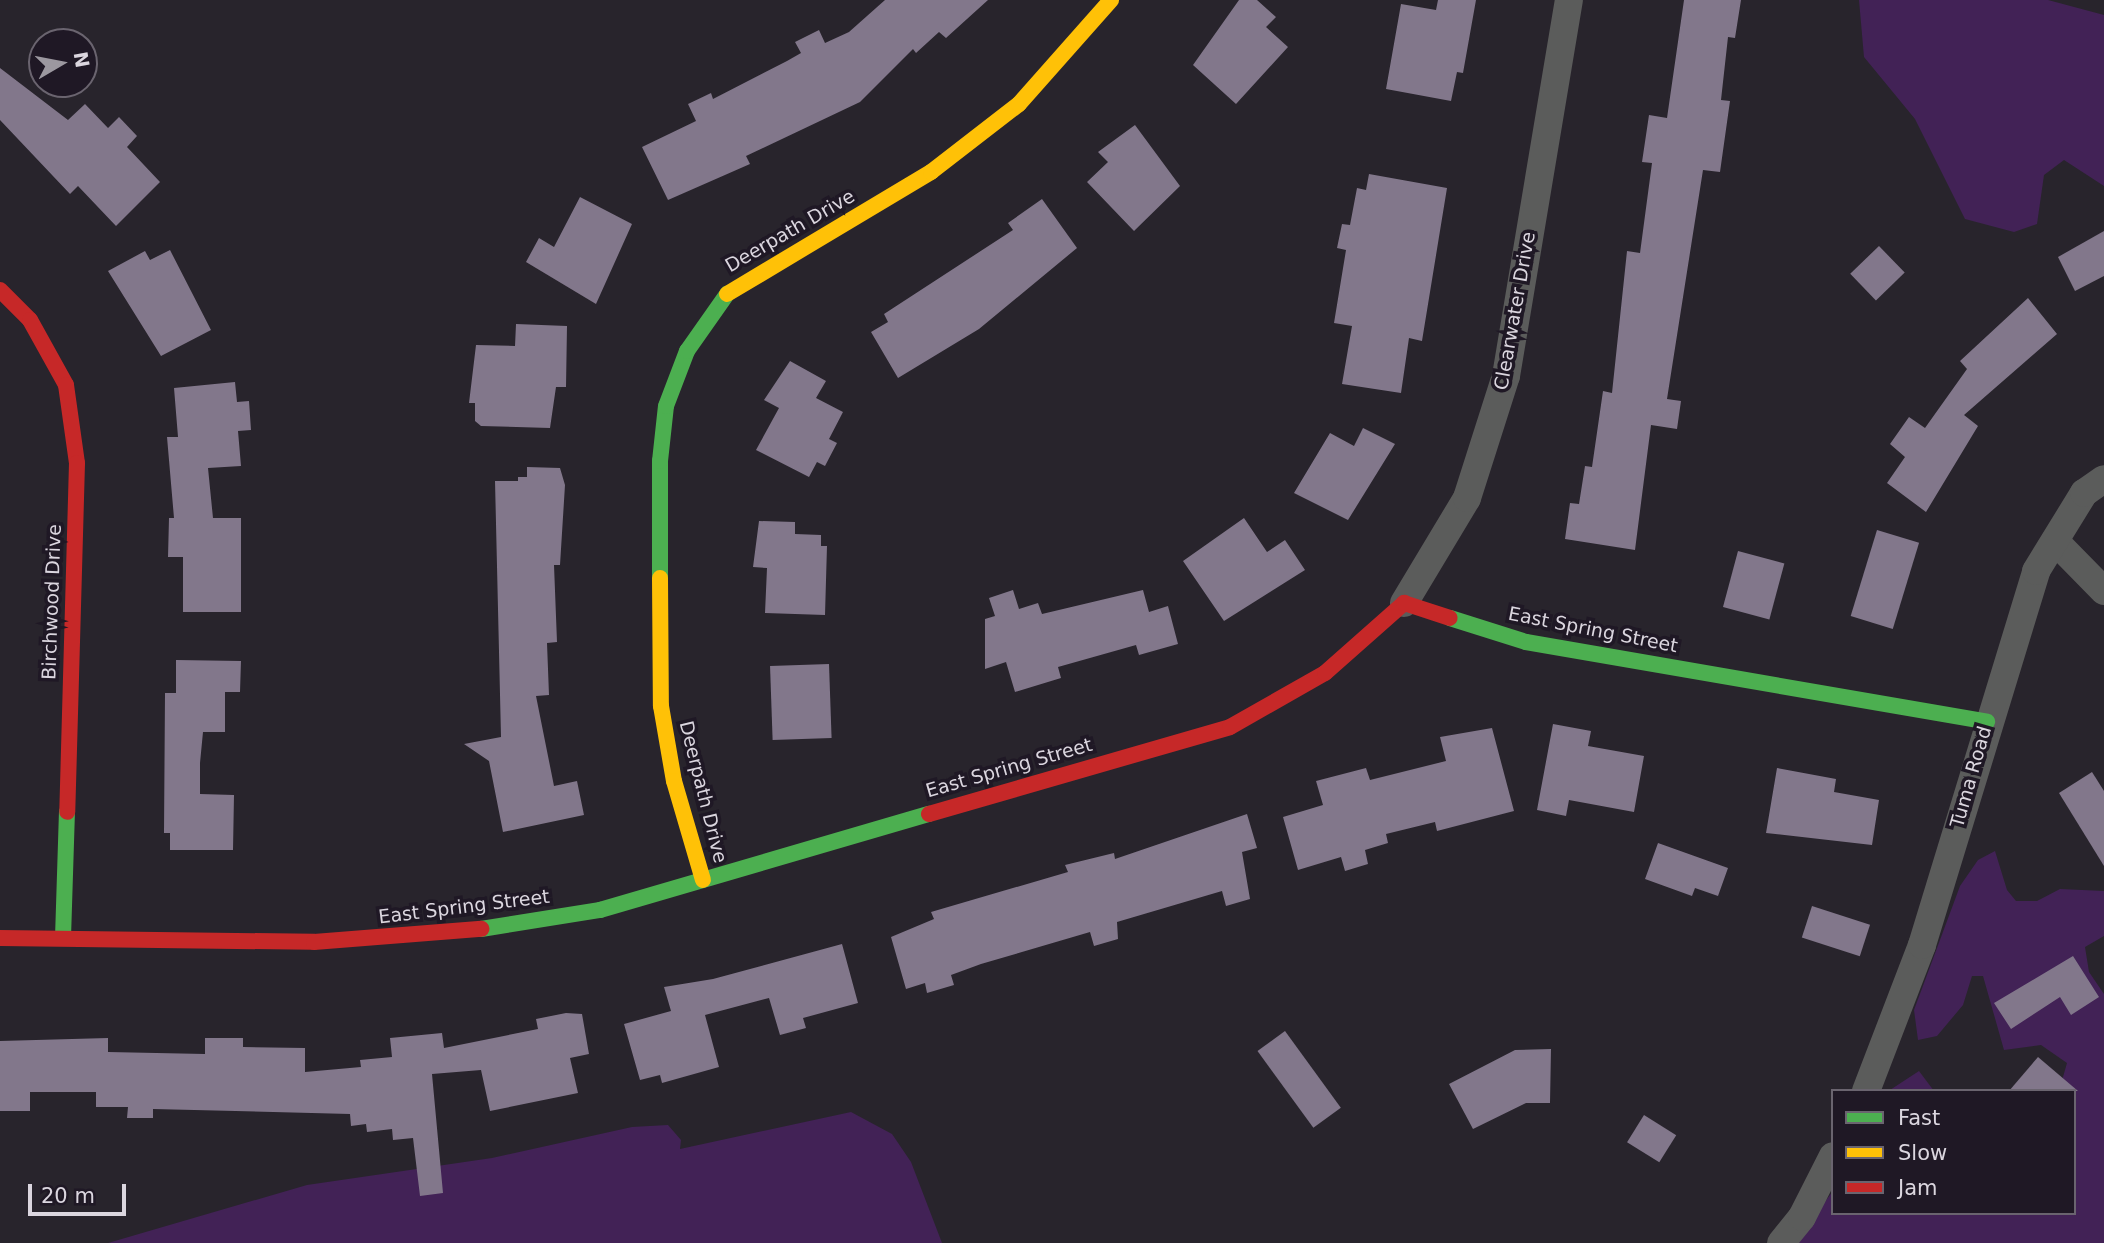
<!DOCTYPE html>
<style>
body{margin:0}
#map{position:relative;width:2104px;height:1243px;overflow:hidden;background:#28242c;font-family:"DejaVu Sans",sans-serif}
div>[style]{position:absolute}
.green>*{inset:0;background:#422256}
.building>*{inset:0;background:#82778b;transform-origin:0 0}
.street>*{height:28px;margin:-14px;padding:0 14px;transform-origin:14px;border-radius:14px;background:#5b5c5b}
.fast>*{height:16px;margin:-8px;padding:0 8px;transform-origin:8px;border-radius:8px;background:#4caf50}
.slow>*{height:16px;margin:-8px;padding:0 8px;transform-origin:8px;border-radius:8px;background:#ffc107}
.jam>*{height:16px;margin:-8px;padding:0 8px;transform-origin:8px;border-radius:8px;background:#c62828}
span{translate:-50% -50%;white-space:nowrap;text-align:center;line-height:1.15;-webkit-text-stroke:7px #1f1825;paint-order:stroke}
.street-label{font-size:19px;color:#dbd6df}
.legend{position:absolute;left:1831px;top:1089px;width:245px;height:126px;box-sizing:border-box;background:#1f1825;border:2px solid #6a646f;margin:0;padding:9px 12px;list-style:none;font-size:21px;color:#dbd6df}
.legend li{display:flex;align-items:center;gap:14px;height:35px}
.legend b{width:35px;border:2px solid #6a646f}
.north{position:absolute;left:28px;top:28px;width:70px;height:70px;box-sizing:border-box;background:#1f1825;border:2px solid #6a646f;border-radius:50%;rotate:80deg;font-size:19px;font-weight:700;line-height:28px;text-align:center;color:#dbd6df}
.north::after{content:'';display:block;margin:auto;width:24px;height:32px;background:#9c98a0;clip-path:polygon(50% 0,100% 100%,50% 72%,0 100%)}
.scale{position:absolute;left:28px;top:1184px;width:98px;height:32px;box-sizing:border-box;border:4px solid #dbd6df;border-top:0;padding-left:9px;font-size:21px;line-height:24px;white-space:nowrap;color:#dbd6df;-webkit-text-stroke:5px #1f1825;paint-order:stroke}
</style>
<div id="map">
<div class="green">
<i style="clip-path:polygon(1859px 0,2048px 0,2104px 15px,2104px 186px,2064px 160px,2044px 175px,2037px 224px,2014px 232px,1965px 219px,1915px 119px,1864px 57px)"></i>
<i style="clip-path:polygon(1995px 851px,2007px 890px,2016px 901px,2037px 901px,2060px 889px,2104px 891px,2104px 936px,2085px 947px,2089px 972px,2104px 994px,2104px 1243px,1794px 1243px,1833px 1191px,1833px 1213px,2074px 1213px,2074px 1091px,2059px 1091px,2067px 1063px,2041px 1045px,2004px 1050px,1983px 976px,1972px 976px,1963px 1005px,1937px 1036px,1918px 1040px,1914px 1010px,1960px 886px,1978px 860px)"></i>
<i style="clip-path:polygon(1919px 1071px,1934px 1091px,1890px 1091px,1890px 1090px)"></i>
<i style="clip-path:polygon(851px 1112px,892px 1134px,911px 1162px,942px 1243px,108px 1243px,307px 1185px,492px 1158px,632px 1127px,668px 1125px,681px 1140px,680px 1149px)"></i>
</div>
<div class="building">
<i style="clip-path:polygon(885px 0,988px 0,946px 38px,939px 32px,916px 53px,913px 49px,860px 102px,746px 156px,750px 164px,668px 200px,642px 147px,696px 121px,688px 104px,711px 93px,713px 99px,787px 61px,801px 53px,795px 42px,819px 30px,825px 43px,849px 32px)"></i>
<i style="clip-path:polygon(1239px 0,1257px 0,1276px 17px,1266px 27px,1288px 47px,1236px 104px,1193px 65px)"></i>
<i style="clip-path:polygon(1438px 0,1476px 0,1463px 73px,1457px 72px,1451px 101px,1386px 89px,1401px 4px,1436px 10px)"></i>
<i style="clip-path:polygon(1684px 0,1741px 0,1735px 38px,1728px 37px,1721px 100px,1730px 101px,1720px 172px,1703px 170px,1667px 399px,1681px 401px,1677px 429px,1651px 425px,1635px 550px,1565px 539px,1570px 503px,1579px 504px,1585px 466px,1592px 467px,1603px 391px,1612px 393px,1627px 251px,1640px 253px,1652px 163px,1642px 162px,1649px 115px,1667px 118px)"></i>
<i style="clip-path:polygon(0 68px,68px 120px,85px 104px,108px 128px,119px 117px,137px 136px,127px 147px,160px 182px,116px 226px,78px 186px,70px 194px,0 120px)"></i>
<i style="clip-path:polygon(1135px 125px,1180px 186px,1134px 231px,1087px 182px,1108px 162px,1098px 152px)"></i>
<i style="clip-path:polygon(1369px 174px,1447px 188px,1422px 341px,1409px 338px,1401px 393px,1342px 384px,1352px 326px,1334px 323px,1346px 250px,1337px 248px,1342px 224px,1350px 225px,1357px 188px,1366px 190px)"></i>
<i style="clip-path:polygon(580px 197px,632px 224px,596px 304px,526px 262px,539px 238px,554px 247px)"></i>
<i style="clip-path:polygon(1042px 199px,1077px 248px,979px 329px,898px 378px,871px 332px,888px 322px,884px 314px,1013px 230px,1008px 223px)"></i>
<i style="clip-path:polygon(2104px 231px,2104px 276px,2075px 291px,2058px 257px)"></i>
<i style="left:1879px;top:246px;width:37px;height:40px;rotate:46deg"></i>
<i style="clip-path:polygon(170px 250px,211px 330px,161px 356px,108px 271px,145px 251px,150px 260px)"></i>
<i style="clip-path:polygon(2028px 298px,2057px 334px,1964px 415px,1978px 426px,1926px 512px,1887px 483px,1905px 457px,1890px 444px,1909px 417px,1925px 428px,1967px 369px,1960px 361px)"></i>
<i style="clip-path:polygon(516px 324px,567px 326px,566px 387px,556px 387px,550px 428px,481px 426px,475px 421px,475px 403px,469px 403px,476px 345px,515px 346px)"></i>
<i style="clip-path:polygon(790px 361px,826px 381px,816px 398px,843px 412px,829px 439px,837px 443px,825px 466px,817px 462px,809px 477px,756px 450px,779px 408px,764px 400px)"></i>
<i style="clip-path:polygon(235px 382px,237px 402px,249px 401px,251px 430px,238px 431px,241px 466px,208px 468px,213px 518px,241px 518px,241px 612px,183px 612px,183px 557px,168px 557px,169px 518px,174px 518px,167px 437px,178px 437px,174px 388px)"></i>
<i style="clip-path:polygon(1363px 428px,1395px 444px,1348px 520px,1294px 493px,1330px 433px,1354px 446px)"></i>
<i style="clip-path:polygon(527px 467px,560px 468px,565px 485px,560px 565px,554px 565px,557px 642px,547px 643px,549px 695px,536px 696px,554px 786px,577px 781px,584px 815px,503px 832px,489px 761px,464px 744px,501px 737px,495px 481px,518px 481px,518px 477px,527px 477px)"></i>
<i style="clip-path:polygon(1244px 518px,1267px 552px,1285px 540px,1305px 570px,1224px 621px,1183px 561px)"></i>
<i style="clip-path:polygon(759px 521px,795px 522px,795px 534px,821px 535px,821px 546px,827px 546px,825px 615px,765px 613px,767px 568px,753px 567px)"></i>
<i style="left:1877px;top:530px;width:44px;height:90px;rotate:17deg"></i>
<i style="left:1738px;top:551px;width:48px;height:58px;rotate:15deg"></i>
<i style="clip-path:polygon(1013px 590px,1019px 609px,1038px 603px,1042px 614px,1143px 590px,1149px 612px,1168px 606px,1178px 644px,1139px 655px,1136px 645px,1058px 667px,1061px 678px,1015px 692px,1006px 662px,985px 669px,985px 619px,995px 616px,989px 598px)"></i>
<i style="clip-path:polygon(176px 660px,241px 661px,240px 692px,225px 692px,225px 732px,203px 732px,200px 763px,200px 794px,234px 795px,233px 850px,170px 850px,170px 833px,164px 833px,165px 693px,176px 693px)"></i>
<i style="left:829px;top:664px;width:74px;height:59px;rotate:88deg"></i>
<i style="clip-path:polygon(1553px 724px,1591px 731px,1588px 746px,1644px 756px,1634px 812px,1569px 800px,1566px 816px,1537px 810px)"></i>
<i style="clip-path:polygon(1492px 728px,1514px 811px,1437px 831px,1435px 822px,1386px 834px,1388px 843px,1365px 850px,1368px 864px,1345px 871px,1341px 857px,1298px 870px,1283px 817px,1323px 805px,1316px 781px,1366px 768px,1370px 780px,1446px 761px,1440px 737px)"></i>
<i style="clip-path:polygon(1777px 768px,1836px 779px,1834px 792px,1879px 800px,1872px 845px,1766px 833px)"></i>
<i style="clip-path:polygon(2092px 772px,2104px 791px,2104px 866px,2059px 793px)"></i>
<i style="clip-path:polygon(1247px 814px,1257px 848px,1242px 852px,1250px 899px,1226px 906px,1222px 891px,1117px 922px,1118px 939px,1094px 946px,1090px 932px,981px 964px,951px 975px,954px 985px,927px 993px,925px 983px,906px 989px,891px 937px,934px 919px,931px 912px,1068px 872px,1065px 865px,1114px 853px,1115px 859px)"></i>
<i style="clip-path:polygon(1658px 843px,1728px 868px,1718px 896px,1695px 888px,1692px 896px,1645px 879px)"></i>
<i style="left:1812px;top:906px;width:61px;height:33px;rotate:18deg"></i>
<i style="clip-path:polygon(842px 944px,858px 1003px,803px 1018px,806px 1028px,780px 1035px,769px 998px,705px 1015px,719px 1067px,662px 1083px,660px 1075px,640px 1080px,624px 1024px,671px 1011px,664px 987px,713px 979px)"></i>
<i style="clip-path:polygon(2073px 956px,2099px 997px,2071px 1015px,2060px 997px,2011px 1029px,1994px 1003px)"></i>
<i style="clip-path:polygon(566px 1013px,582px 1014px,589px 1054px,570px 1058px,578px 1093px,490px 1111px,481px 1070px,432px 1074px,443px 1193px,420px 1196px,413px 1138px,393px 1140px,392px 1129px,367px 1132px,366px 1124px,351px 1126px,350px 1114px,153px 1109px,153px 1118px,127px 1118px,128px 1107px,96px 1107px,96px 1092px,30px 1092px,30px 1111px,0 1111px,0 1041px,108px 1038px,108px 1052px,205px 1054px,205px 1038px,243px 1038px,243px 1047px,305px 1048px,305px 1072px,361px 1067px,360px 1060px,392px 1057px,390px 1038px,442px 1033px,444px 1048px,538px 1029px,536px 1019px)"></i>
<i style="left:1285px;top:1031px;width:95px;height:34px;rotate:54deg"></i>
<i style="clip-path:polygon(1551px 1049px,1550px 1103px,1526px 1103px,1473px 1129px,1449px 1084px,1515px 1050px)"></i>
<i style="clip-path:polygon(2038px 1057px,2078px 1091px,2009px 1091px)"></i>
<i style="left:1644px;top:1115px;width:38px;height:32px;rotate:32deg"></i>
</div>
<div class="street">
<i style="left:2055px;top:541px;width:70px;rotate:45.6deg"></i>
<i style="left:1404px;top:603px;width:122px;rotate:-59deg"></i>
<i style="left:1467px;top:498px;width:128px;rotate:-72.3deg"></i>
<i style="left:1506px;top:376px;width:381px;rotate:-80.5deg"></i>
<i style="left:1866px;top:1091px;width:156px;rotate:-69deg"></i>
<i style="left:1922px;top:945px;width:391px;rotate:-73deg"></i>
<i style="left:2036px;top:571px;width:92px;rotate:-58.4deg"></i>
<i style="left:2084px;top:493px;width:24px;rotate:-35deg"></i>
<i style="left:1781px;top:1243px;width:33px;rotate:-51deg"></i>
<i style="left:1802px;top:1217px;width:68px;rotate:-63.1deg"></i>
</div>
<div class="fast">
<i style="left:660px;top:578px;width:117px;rotate:-90deg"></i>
<i style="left:660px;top:461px;width:55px;rotate:-83.8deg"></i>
<i style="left:666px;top:406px;width:59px;rotate:-69.1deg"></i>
<i style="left:687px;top:351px;width:70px;rotate:-54.9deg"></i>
<i style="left:1450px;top:618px;width:80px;rotate:17.5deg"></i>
<i style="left:1526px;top:642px;width:468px;rotate:9.8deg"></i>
<i style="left:481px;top:929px;width:121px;rotate:-9.1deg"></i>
<i style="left:600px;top:910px;width:343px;rotate:-16.3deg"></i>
<i style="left:63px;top:938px;width:126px;rotate:-88.2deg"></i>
</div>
<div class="slow">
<i style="left:727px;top:294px;width:238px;rotate:-30.9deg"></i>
<i style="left:931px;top:172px;width:111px;rotate:-37.7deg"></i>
<i style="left:1019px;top:104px;width:139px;rotate:-48.5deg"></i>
<i style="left:660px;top:578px;width:128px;rotate:89.6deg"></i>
<i style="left:661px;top:706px;width:76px;rotate:80.2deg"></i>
<i style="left:674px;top:781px;width:103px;rotate:73.7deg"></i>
</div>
<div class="jam">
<i style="left:0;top:290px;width:42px;rotate:45deg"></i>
<i style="left:30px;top:320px;width:74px;rotate:61deg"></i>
<i style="left:66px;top:385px;width:79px;rotate:82deg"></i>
<i style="left:77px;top:463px;width:349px;rotate:91.6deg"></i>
<i style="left:929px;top:814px;width:313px;rotate:-16.1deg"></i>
<i style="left:1230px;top:727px;width:109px;rotate:-29.6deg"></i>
<i style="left:1325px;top:673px;width:106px;rotate:-41.5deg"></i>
<i style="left:1404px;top:603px;width:48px;rotate:18.1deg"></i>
<i style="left:0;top:938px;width:314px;rotate:0.7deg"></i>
<i style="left:314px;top:942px;width:168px;rotate:-4.5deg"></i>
</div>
<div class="street-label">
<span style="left:790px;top:231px;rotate:-30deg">Deerpath Drive</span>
<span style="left:1515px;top:311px;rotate:-80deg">Clearwater Drive</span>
<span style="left:52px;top:602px;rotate:-88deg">Birchwood Drive</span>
<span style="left:1593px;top:630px;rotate:11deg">East Spring Street</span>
<span style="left:1009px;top:768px;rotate:-16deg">East Spring Street</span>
<span style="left:1971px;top:777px;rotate:-74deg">Tuma Road</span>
<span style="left:703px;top:792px;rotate:76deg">Deerpath Drive</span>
<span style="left:464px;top:907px;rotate:-7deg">East Spring Street</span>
</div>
<ul class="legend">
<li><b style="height:9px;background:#4caf50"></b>Fast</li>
<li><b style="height:9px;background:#ffc107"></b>Slow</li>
<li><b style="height:9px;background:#c62828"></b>Jam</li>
</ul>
<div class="north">N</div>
<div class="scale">20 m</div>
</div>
